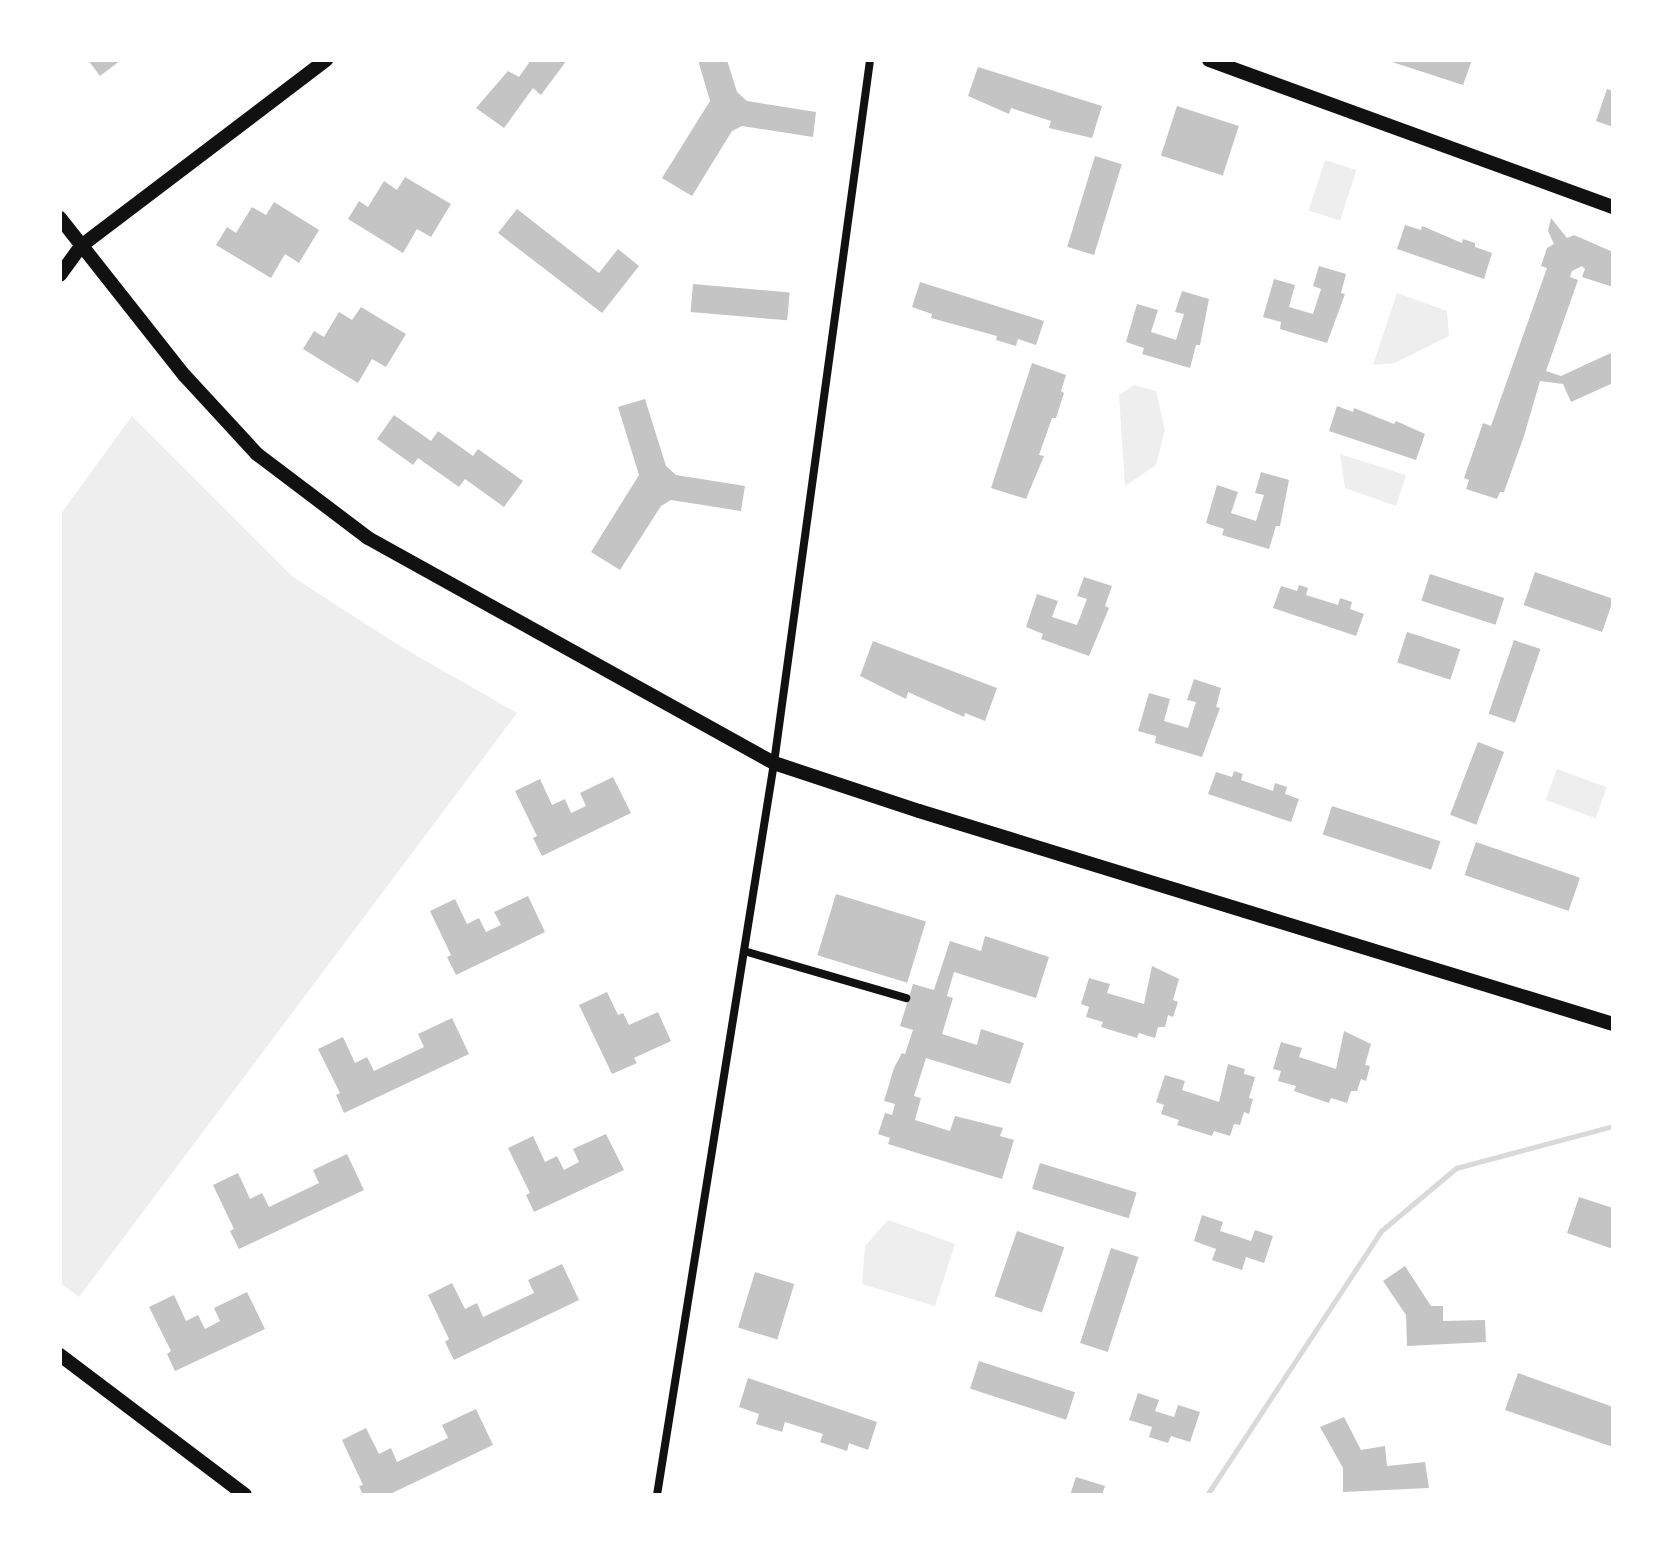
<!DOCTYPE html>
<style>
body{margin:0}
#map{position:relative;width:1673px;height:1555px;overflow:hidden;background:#fff;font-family:Ubuntu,sans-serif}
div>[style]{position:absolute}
.green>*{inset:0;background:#eee;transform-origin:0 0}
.stream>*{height:5px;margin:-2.5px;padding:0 2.5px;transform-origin:2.5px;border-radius:2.5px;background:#d9d9d9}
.building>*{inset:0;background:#c4c4c4;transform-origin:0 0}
.minor>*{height:8px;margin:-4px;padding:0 4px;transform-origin:4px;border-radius:4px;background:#111}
.tertiary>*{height:14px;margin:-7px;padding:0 7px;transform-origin:7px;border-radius:7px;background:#111}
span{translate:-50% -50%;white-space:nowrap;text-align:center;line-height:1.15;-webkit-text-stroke:8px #fff;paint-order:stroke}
.frame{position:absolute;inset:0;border:62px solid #fff;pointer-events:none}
</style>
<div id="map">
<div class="green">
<i style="left:1325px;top:160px;width:33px;height:53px;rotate:18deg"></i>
<i style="clip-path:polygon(1397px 293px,1447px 311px,1449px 336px,1395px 363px,1373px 365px)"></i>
<i style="clip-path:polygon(1134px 385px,1156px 391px,1165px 430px,1156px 465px,1125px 486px,1119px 395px)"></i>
<i style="clip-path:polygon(132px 416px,293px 577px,403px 648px,517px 713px,79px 1297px,60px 1283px,60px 515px)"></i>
<i style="clip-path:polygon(1340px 454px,1406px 475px,1396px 506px,1345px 488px)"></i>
<i style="left:1557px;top:769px;width:53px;height:33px;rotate:20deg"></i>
<i style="clip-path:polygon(888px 1220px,955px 1244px,935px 1306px,862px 1284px,865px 1246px)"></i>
</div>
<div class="stream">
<i style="left:1207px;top:1495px;width:316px;rotate:-56.6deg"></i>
<i style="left:1381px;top:1231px;width:98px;rotate:-40deg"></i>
<i style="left:1456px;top:1168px;width:163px;rotate:-15deg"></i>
</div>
<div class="building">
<i style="clip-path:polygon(88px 60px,121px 60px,100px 76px)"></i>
<i style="clip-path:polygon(531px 60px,567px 60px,541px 95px,533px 88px,504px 128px,476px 108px,508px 71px,519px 77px)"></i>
<i style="clip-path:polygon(698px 60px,727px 60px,737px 92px,747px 101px,816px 112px,813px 137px,742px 126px,732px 131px,692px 196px,662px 178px,710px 101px)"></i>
<i style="clip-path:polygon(1386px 60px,1472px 60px,1463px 85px)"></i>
<i style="clip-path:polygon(978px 67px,1102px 106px,1092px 138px,1049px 128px,1051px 121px,1011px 108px,1009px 114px,968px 96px)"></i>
<i style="clip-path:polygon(1607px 89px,1613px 91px,1613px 127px,1596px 121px)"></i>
<i style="left:1177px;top:106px;width:65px;height:52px;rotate:18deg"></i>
<i style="left:1095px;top:156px;width:28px;height:95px;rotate:17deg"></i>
<i style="clip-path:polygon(405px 177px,451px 204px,431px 237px,417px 229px,403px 253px,348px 219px,359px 201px,368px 207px,384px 181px,397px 190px)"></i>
<i style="clip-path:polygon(274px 202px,319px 230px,299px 263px,285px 254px,271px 278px,216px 245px,227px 227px,236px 233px,252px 207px,266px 215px)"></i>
<i style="clip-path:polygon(517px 209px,599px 273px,618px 249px,639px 266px,602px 313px,498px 233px)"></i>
<i style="clip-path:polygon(1551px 218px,1567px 238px,1574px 235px,1613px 252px,1613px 287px,1582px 277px,1585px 269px,1582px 266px,1572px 271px,1570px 277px,1578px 280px,1546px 371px,1561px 376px,1613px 352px,1613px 383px,1571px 402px,1563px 384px,1540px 381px,1524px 436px,1504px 492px,1500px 492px,1497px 499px,1466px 489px,1469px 480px,1464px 478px,1483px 423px,1491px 426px,1547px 268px,1541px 266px,1547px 248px,1554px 244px,1548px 231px)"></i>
<i style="clip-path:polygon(1405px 225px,1421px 230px,1422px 226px,1462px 243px,1463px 239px,1475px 243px,1475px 247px,1492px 253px,1484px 279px,1397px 249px)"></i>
<i style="clip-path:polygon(1319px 266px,1346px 274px,1341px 293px,1345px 294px,1327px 343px,1280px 329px,1281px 322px,1263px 317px,1274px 279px,1295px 285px,1289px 307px,1313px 314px,1321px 289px,1313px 286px)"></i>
<i style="clip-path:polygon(920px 282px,1044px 321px,1036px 345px,1018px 339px,1016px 346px,996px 340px,997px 336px,931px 318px,932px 314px,912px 307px)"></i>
<i style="left:693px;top:284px;width:97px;height:28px;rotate:5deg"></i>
<i style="clip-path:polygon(1182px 291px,1209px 299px,1200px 345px,1196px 345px,1190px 368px,1142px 354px,1144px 348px,1126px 342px,1137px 304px,1158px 310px,1151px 332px,1176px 340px,1184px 314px,1175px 312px)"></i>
<i style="clip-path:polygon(361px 307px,406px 334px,386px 367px,372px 359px,358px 383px,303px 349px,314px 331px,324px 337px,339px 312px,352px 320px)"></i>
<i style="clip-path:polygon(1032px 363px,1066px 375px,1061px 391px,1064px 393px,1056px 418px,1052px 418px,1039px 455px,1044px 456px,1026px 499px,991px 488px)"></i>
<i style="clip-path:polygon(645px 399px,666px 466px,676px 475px,745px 486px,741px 511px,671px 500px,661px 506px,620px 570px,591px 552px,639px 475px,618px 407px)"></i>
<i style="clip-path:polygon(1337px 406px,1353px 412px,1354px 408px,1394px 424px,1396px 421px,1425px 434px,1416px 460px,1329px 431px)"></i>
<i style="clip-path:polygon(394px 415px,431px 441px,438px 431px,473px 456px,478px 449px,523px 481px,504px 507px,465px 479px,459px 487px,418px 458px,413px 465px,377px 439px)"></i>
<i style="clip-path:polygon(1261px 472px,1289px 480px,1280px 526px,1276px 526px,1269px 549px,1222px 535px,1224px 529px,1206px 523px,1217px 485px,1238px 492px,1231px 513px,1256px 521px,1264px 495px,1255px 493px)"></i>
<i style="left:1535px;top:572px;width:83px;height:35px;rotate:19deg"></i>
<i style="left:1430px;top:574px;width:78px;height:28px;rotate:18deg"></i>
<i style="clip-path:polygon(1084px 577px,1112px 586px,1105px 606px,1109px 608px,1089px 656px,1041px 639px,1043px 634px,1026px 627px,1037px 594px,1058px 601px,1052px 617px,1077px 625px,1087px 599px,1077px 596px)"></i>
<i style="clip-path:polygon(1299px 585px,1308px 588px,1306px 595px,1338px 605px,1340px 598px,1352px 602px,1350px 609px,1364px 614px,1356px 636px,1273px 608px,1281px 586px,1297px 591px)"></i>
<i style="left:1407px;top:632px;width:56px;height:32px;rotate:18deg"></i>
<i style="left:1514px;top:640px;width:28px;height:78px;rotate:19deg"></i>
<i style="clip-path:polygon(873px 641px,997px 688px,985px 721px,965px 713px,964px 717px,908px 692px,906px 699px,860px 676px)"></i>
<i style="clip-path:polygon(1194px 679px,1221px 688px,1216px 707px,1220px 708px,1202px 757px,1155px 743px,1156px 736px,1138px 731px,1149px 693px,1170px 699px,1164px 721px,1188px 728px,1196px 702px,1187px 700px)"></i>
<i style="left:1478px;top:742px;width:28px;height:78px;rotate:21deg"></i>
<i style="clip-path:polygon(1234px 771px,1243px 774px,1241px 780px,1273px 791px,1275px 783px,1287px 787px,1285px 794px,1299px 799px,1291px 822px,1208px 794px,1216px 772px,1232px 777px)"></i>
<i style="clip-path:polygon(613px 777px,631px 813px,542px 856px,533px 838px,537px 836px,515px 791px,540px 779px,552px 805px,565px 799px,571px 813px,586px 806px,580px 793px)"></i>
<i style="left:1332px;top:806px;width:114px;height:30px;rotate:18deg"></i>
<i style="left:1476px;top:842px;width:110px;height:35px;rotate:19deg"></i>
<i style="left:836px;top:894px;width:94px;height:64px;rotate:17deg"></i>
<i style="clip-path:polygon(528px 896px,545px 932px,456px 975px,447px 957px,451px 955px,430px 911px,455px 899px,467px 924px,479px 918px,486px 932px,501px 925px,494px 912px)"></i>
<i style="clip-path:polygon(985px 936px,1049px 957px,1036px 998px,954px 972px,947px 996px,953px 998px,942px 1034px,977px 1045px,981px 1029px,1024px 1043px,1010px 1084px,926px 1058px,914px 1096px,921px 1098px,915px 1120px,950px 1131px,955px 1116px,1003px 1128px,1000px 1136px,1014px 1140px,1002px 1179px,888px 1144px,890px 1138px,878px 1134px,885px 1113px,892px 1115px,895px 1104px,884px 1101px,894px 1068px,902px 1053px,905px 1054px,913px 1030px,900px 1026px,913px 984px,934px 990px,950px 941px,981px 951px)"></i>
<i style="clip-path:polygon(1152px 966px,1179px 979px,1173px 1000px,1178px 1002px,1173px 1017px,1168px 1015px,1165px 1027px,1158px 1027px,1155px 1038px,1139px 1033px,1137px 1038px,1101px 1027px,1103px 1022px,1086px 1017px,1089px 1007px,1081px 1004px,1089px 978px,1110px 984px,1107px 993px,1144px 1004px)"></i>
<i style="clip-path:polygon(607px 992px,618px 1015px,623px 1013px,629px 1025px,658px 1012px,671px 1041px,634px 1058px,637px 1063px,612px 1074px,579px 1005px)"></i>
<i style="clip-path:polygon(452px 1018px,469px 1054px,344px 1113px,336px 1095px,340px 1093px,318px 1049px,343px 1037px,355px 1063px,367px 1057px,374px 1071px,424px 1047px,418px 1034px)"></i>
<i style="clip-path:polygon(1344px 1031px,1371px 1044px,1365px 1065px,1370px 1066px,1366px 1081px,1361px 1079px,1357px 1091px,1351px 1091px,1347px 1103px,1331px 1098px,1329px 1103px,1294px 1091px,1296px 1086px,1278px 1081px,1281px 1071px,1273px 1069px,1281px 1042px,1302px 1048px,1299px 1057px,1336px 1069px)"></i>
<i style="clip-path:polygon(1228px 1064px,1245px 1069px,1244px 1074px,1255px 1077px,1249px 1098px,1253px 1099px,1249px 1114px,1244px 1112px,1240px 1125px,1234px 1124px,1230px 1136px,1214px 1131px,1212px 1136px,1177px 1125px,1179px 1120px,1161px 1114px,1164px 1105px,1156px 1102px,1165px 1075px,1185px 1081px,1182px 1090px,1219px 1102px)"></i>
<i style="clip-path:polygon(606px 1134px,624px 1170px,534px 1212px,526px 1195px,530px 1193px,508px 1148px,533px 1136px,545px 1162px,557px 1156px,564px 1170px,579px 1162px,573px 1149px)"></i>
<i style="clip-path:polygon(347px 1154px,364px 1190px,239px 1249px,230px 1231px,234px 1229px,213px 1185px,238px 1173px,250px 1199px,262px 1193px,269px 1207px,319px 1183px,313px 1170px)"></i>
<i style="left:1040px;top:1163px;width:101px;height:27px;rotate:17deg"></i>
<i style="clip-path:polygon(1579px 1197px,1613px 1208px,1613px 1249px,1567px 1233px)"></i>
<i style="clip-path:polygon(1202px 1215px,1223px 1222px,1220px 1231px,1251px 1241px,1255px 1230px,1273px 1236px,1264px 1263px,1246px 1257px,1242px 1270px,1212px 1260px,1216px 1249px,1194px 1241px)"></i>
<i style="left:1017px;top:1231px;width:50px;height:69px;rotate:19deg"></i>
<i style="left:1111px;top:1248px;width:29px;height:100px;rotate:18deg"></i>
<i style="clip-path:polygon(562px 1264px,579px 1300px,454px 1360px,445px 1342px,449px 1339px,428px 1295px,452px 1283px,465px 1309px,477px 1303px,483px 1317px,534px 1293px,528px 1280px)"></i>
<i style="clip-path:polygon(1405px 1266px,1431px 1306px,1443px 1306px,1443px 1321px,1485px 1320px,1486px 1342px,1407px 1346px,1406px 1315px,1383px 1281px)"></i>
<i style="left:755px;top:1272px;width:41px;height:58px;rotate:17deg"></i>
<i style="clip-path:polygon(247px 1292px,265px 1329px,175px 1371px,167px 1354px,171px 1351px,149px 1307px,174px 1295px,186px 1321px,198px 1315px,205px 1329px,220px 1321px,214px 1308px)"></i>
<i style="left:979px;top:1361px;width:101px;height:29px;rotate:18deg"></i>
<i style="clip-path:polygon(1518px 1373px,1613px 1407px,1613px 1447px,1505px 1410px)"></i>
<i style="clip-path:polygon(748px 1378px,877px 1422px,868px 1450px,849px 1443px,847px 1451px,820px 1442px,823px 1434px,785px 1422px,782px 1432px,756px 1424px,759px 1414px,739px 1407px)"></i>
<i style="clip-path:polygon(1138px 1393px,1159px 1400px,1155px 1411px,1174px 1417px,1178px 1405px,1200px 1412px,1190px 1442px,1171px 1436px,1168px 1443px,1149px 1437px,1152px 1427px,1129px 1420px)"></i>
<i style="clip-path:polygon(476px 1409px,493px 1445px,388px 1495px,363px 1495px,359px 1486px,363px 1485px,342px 1440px,366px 1428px,379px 1454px,391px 1448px,397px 1462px,448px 1438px,442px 1425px)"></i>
<i style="clip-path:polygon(1344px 1417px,1361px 1450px,1385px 1446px,1387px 1466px,1425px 1462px,1429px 1488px,1343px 1492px,1343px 1468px,1320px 1427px)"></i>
<i style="clip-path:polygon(1076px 1477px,1105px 1486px,1102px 1495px,1070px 1495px)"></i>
</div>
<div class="minor">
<i style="left:744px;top:951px;width:169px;rotate:16.2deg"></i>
<i style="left:657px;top:1495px;width:741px;rotate:-80.92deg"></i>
<i style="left:774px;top:763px;width:710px;rotate:-82.22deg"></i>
</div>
<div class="tertiary">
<i style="left:1209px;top:60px;width:430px;rotate:20deg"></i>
<i style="left:60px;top:218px;width:201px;rotate:51.7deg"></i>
<i style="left:185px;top:376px;width:106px;rotate:47.3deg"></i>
<i style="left:257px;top:454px;width:139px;rotate:37.1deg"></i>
<i style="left:368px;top:538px;width:464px;rotate:29deg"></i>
<i style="left:774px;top:763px;width:153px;rotate:18.3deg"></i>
<i style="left:919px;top:811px;width:726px;rotate:17.06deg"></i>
<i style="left:60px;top:275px;width:36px;rotate:-54deg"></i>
<i style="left:81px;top:246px;width:308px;rotate:-37.2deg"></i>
<i style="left:60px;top:1355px;width:232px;rotate:37.1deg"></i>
</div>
<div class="frame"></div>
</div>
